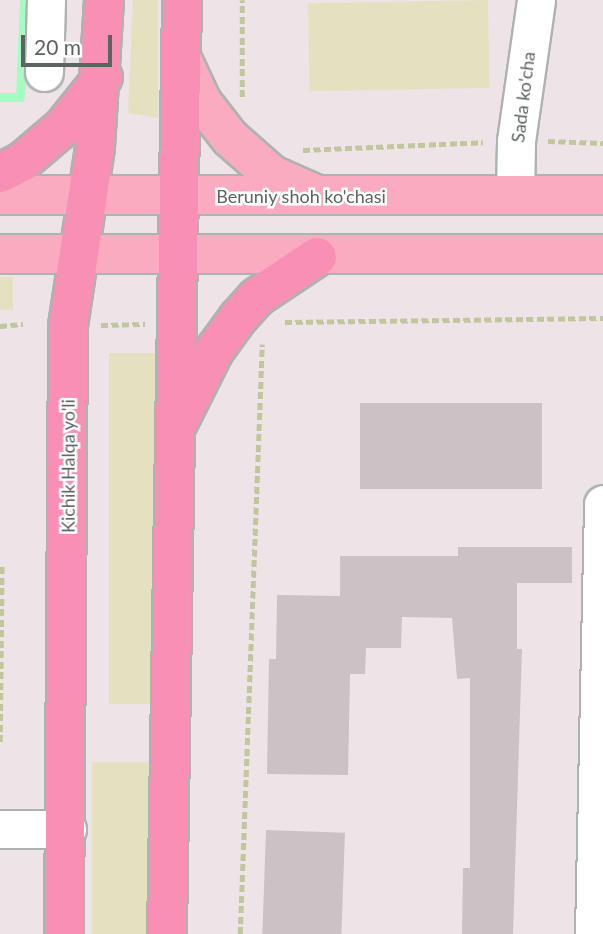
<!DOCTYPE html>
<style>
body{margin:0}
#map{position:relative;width:603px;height:934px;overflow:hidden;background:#eee4e7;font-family:Lato,sans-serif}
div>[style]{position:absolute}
.green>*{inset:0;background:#e4e1c1;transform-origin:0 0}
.stream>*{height:9px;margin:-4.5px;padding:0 4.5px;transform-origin:4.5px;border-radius:4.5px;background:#a6fbc3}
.building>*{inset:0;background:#cbc2c5;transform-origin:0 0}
.path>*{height:4.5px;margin-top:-2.25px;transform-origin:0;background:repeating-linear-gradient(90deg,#c0c79d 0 7px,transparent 0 10.5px)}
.roads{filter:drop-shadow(2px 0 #adb3b0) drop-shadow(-2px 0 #adb3b0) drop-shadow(0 2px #adb3b0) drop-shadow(0 -2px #adb3b0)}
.minor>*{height:37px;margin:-18.5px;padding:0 18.5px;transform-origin:18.5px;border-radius:18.5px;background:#fff}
.major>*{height:38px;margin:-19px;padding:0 19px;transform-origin:19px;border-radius:19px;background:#fbabc0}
.highway>*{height:38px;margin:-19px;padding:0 19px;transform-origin:19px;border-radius:19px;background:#f890b5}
span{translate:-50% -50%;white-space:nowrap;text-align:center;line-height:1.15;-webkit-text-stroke:5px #fff;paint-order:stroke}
.street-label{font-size:18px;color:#5c645f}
.scale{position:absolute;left:21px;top:35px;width:91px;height:32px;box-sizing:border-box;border:4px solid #5c645f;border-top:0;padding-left:9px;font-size:21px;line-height:24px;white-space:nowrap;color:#5c645f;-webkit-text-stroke:5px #fff;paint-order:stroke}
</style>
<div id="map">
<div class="green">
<i style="clip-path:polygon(133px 0,158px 0,158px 118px,128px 113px)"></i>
<i style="left:488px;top:0;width:88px;height:180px;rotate:89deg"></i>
<i style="left:0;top:277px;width:13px;height:33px"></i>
<i style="left:109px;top:353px;width:48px;height:351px"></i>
<i style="left:92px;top:762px;width:57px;height:172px"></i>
</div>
<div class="stream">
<i style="left:0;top:97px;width:20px"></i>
<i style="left:20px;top:97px;width:97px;rotate:-87.6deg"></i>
</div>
<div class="building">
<i style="left:542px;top:403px;width:86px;height:182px;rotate:90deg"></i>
<i style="clip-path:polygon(458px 547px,572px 547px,572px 583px,517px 583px,517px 649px,522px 649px,513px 934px,462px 934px,463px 868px,470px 868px,470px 678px,457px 679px,452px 618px,402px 617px,401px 648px,366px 648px,365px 674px,350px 674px,348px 775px,267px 774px,269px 659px,276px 659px,277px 595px,340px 596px,340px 556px,458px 556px)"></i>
<i style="left:266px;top:830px;width:79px;height:104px;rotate:2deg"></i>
</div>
<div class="path">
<i style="left:242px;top:97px;width:97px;rotate:-90deg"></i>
<i style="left:548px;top:141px;width:55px;rotate:2.1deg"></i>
<i style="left:303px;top:150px;width:180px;rotate:-2.5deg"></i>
<i style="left:285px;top:322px;width:318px;rotate:-0.7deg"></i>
<i style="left:101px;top:325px;width:44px;rotate:-1.3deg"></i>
<i style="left:0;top:326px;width:23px;rotate:-5deg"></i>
<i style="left:0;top:742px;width:177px;rotate:-89.4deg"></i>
<i style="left:240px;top:934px;width:590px;rotate:-87.86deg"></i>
</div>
<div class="roads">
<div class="minor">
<i style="left:44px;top:72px;width:72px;rotate:-88.4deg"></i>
<i style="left:515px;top:194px;width:53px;rotate:-88.9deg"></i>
<i style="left:516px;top:141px;width:142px;rotate:-81.9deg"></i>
<i style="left:0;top:829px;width:67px"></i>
<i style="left:594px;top:934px;width:430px;rotate:-88.8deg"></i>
</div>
<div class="major">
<i style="left:181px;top:57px;width:50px;rotate:65deg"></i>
<i style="left:202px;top:102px;width:46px;rotate:52.1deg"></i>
<i style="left:230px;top:138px;width:56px;rotate:41.4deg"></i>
<i style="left:272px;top:175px;width:45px;rotate:23.7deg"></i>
<i style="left:0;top:195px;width:603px"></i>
<i style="left:0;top:254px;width:603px"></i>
</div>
<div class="highway">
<i style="left:0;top:173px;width:25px;rotate:-27deg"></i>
<i style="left:22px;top:162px;width:54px;rotate:-40.5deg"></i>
<i style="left:63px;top:127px;width:64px;rotate:-51.3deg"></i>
<i style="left:178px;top:423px;width:80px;rotate:-63.4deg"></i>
<i style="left:214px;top:351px;width:41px;rotate:-54deg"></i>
<i style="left:238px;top:318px;width:28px;rotate:-48deg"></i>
<i style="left:257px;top:297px;width:72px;rotate:-33.7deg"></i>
<i style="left:64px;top:934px;width:608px;rotate:-89.62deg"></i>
<i style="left:68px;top:326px;width:181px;rotate:-81.4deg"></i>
<i style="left:95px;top:147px;width:147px;rotate:-86.5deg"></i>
<i style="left:167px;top:934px;width:934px;rotate:-89.08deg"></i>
</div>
</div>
<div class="street-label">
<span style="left:523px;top:97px;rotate:-83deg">Sada ko'cha</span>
<span style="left:301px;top:196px">Beruniy shoh ko'chasi</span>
<span style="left:68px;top:466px;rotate:-90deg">Kichik Halqa yo'li</span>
</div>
<div class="scale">20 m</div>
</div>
